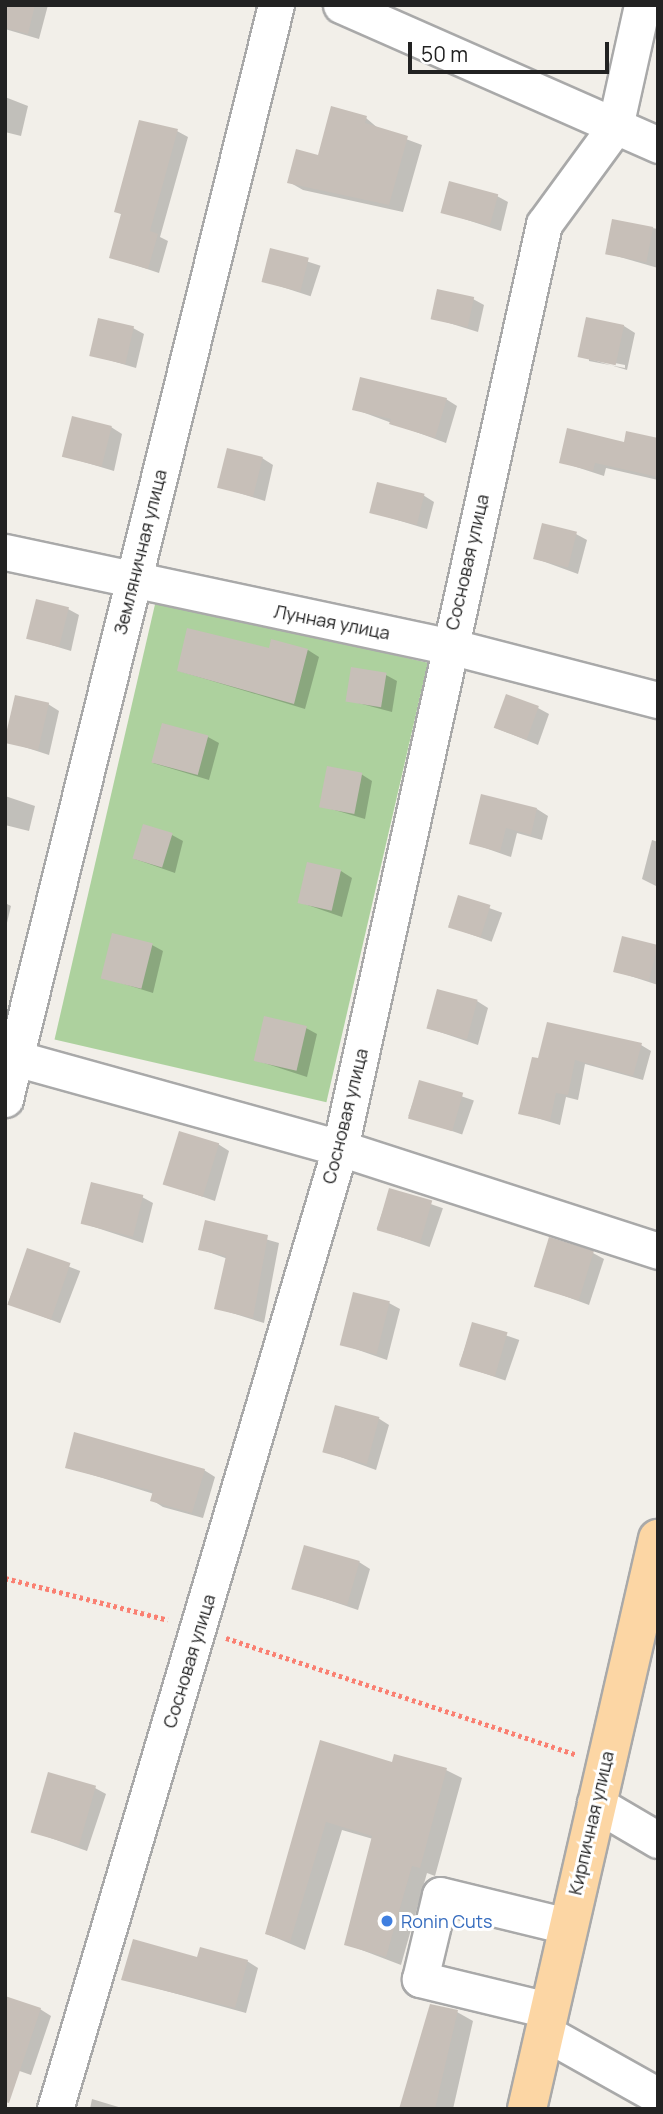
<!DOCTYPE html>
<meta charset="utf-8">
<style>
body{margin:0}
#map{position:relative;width:663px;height:2114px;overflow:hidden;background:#f2efe9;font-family:Manrope,sans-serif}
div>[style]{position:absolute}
.forest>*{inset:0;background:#add19e;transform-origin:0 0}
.shadow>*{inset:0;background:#0003;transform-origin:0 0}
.building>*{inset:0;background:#c7bfb8;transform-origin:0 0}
.path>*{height:4.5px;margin-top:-2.25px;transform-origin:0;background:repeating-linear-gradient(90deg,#fa8072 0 3.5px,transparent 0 7px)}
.roads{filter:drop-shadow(2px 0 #a9a9a9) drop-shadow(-2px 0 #a9a9a9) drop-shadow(0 2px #a9a9a9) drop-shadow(0 -2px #a9a9a9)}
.minor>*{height:35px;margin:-17.5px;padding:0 17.5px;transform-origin:17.5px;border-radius:17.5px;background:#fff}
.major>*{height:38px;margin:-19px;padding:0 19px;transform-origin:19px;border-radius:19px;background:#fcd6a4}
.dots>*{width:19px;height:19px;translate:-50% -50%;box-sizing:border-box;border:4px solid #fff;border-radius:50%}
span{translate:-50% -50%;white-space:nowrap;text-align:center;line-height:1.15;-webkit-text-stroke:6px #fff;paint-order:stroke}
.street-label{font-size:18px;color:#222}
.shop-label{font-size:18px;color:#366cbe}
.left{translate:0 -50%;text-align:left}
.frame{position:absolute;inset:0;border:7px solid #222;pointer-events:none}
.scale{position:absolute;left:408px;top:42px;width:201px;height:32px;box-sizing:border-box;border:4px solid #222;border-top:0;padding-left:9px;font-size:21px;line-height:24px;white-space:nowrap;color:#222;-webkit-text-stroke:5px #fff;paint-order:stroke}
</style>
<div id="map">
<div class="forest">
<i style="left:156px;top:600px;width:279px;height:451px;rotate:13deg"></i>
</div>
<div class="shadow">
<i style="clip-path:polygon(5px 5px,48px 5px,39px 39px,5px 29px)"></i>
<i style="clip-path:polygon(5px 97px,28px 106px,21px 136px,5px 132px)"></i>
<i style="clip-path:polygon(366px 118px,379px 129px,422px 145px,403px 212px,303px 190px,289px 182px)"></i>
<i style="clip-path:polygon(177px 131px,188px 137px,160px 237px,168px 241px,159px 273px,111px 257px,123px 215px,116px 211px)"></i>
<i style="clip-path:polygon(497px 196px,508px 202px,501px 231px,443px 212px)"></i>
<i style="clip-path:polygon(613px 221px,658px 229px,658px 268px,606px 253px)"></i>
<i style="left:272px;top:250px;width:51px;height:32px;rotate:18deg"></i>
<i style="clip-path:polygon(473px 299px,484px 305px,478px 332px,433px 318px)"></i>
<i style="clip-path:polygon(evenodd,624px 326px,635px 333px,627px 370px,580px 356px,624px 326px,589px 358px,625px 365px,625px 368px,589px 361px,589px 358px)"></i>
<i style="clip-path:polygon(133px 328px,144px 334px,136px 368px,92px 355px)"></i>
<i style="clip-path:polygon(446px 399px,457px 406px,446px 443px,354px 409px)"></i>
<i style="clip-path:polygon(111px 427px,122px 434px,114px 471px,64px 456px)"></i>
<i style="clip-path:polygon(658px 440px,658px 480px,606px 468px,604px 476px,561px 462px,625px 444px)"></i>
<i style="clip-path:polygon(262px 458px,273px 465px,265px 501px,220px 487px)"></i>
<i style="clip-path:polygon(423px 495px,434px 502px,427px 529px,371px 512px)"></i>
<i style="clip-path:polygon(576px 534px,587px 540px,578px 574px,534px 558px)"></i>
<i style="clip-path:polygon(68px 609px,79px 615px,71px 651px,28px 638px)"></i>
<i style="clip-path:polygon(270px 650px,308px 650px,319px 657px,305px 709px,179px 671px)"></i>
<i style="clip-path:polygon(386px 675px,397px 681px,392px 712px,347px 700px)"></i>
<i style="clip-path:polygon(48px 704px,59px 711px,49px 755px,6px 741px)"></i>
<i style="clip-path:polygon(538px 708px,549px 714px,538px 745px,496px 728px)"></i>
<i style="clip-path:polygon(208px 737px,219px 743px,209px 780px,153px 763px)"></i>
<i style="clip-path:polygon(361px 774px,372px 781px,365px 819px,321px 806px)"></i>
<i style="clip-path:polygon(5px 796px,35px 806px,29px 831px,5px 825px)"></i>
<i style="clip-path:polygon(537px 809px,548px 816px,542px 840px,517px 833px,511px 857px,471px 843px)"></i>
<i style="clip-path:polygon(172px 835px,183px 841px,175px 873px,135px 859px)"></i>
<i style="clip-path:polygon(652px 840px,658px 842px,658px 887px,642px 879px)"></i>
<i style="clip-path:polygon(341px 871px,352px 878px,342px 917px,299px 902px)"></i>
<i style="left:459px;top:897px;width:46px;height:31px;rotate:20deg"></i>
<i style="clip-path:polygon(5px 903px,11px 906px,5px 931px)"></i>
<i style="clip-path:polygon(152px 945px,163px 951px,153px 993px,102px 977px)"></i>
<i style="clip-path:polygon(658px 947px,658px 985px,615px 971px)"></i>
<i style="clip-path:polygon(477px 1001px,488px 1008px,478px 1045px,428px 1028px)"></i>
<i style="clip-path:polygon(306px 1028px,317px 1034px,307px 1077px,255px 1060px)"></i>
<i style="clip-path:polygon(641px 1045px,651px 1051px,643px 1080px,585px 1064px,578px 1100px,566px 1097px,560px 1125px,520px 1113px,533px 1059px)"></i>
<i style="left:420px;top:1082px;width:57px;height:36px;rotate:19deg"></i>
<i style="clip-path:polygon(218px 1144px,229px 1151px,215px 1201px,166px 1184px)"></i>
<i style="left:390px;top:1190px;width:56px;height:41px;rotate:19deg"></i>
<i style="clip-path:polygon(142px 1197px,153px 1203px,143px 1243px,82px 1223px)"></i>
<i style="clip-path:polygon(207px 1222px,279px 1243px,264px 1323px,216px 1308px,228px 1259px,200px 1249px)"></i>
<i style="left:28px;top:1251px;width:56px;height:56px;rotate:21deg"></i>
<i style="clip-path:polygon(593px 1253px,604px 1259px,589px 1305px,535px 1285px)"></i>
<i style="clip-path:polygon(389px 1303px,400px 1309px,387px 1360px,341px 1344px)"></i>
<i style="left:473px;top:1324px;width:49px;height:43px;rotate:19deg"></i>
<i style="clip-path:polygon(378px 1418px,389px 1425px,376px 1470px,324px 1451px)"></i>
<i style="clip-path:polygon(67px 1467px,204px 1470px,215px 1477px,203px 1518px,163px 1507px,152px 1500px,154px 1494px)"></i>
<i style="clip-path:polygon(359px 1562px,370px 1569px,358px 1610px,293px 1588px)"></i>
<i style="clip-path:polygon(321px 1742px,393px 1764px,446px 1770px,462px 1778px,435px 1876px,427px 1873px,401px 1965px,346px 1944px,373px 1839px,342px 1830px,305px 1950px,267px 1934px)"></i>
<i style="clip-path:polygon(95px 1788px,106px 1794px,87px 1851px,31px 1831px)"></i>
<i style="clip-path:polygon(199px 1959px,247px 1961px,258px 1968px,246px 2013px,123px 1979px)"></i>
<i style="clip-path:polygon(40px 2009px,51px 2016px,31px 2075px,8px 2067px)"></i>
<i style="clip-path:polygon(457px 2012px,473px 2021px,453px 2109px,401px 2109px)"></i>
<i style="clip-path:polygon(92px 2099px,125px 2109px,90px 2109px)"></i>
</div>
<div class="building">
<i style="clip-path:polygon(5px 5px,35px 5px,28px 34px,5px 28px)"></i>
<i style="clip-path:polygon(331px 106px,367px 116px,365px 123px,408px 136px,389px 205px,287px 183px,296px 149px,318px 155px)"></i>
<i style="clip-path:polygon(139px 120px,178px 129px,150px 231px,158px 234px,148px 269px,109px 258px,121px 214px,114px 212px)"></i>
<i style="left:449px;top:181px;width:51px;height:33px;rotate:15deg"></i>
<i style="left:612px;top:219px;width:42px;height:36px;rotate:11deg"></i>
<i style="left:270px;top:248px;width:40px;height:35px;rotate:14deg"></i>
<i style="left:437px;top:289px;width:38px;height:31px;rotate:12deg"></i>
<i style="left:586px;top:317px;width:39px;height:41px;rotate:12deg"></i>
<i style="left:98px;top:318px;width:37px;height:39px;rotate:13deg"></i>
<i style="clip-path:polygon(360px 377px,447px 398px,435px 438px,389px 424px,391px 419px,352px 410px)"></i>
<i style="left:72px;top:416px;width:41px;height:42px;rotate:14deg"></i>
<i style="clip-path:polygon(567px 428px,624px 442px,626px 431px,658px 438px,658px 477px,595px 463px,593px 471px,559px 463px)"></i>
<i style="left:227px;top:448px;width:37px;height:41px;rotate:14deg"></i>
<i style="left:377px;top:482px;width:49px;height:32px;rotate:14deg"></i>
<i style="left:542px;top:523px;width:36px;height:37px;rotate:14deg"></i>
<i style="left:36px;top:599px;width:34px;height:41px;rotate:14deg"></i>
<i style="clip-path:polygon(187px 628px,269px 648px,271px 639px,308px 649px,294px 704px,177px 671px)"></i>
<i style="left:351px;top:667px;width:36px;height:35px;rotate:9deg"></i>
<i style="left:506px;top:694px;width:35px;height:36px;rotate:20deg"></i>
<i style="left:15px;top:695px;width:35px;height:49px;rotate:13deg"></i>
<i style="left:162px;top:723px;width:48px;height:41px;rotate:15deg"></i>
<i style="left:327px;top:766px;width:36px;height:42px;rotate:11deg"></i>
<i style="clip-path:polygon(481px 794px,537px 808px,531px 835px,506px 828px,500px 852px,469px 844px)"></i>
<i style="left:143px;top:824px;width:31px;height:36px;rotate:17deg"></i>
<i style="left:307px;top:862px;width:35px;height:42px;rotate:13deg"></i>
<i style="left:458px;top:895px;width:34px;height:34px;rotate:17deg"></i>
<i style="left:112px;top:933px;width:42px;height:47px;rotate:14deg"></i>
<i style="left:622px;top:936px;width:37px;height:37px;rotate:14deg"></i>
<i style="left:437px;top:989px;width:42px;height:41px;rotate:15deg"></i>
<i style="left:264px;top:1016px;width:44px;height:46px;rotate:13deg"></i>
<i style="clip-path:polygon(547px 1022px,642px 1043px,633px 1076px,575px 1060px,568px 1095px,556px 1093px,550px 1121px,518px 1114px,532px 1057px,538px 1058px)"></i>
<i style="left:419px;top:1080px;width:46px;height:40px;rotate:16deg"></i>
<i style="left:179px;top:1131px;width:42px;height:56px;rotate:17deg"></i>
<i style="left:91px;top:1182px;width:54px;height:43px;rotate:14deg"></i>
<i style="left:389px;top:1188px;width:45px;height:44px;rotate:16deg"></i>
<i style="clip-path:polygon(205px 1220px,268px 1235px,253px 1318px,214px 1309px,226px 1256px,198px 1250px)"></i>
<i style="left:549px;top:1237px;width:47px;height:52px;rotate:17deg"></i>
<i style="left:27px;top:1248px;width:46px;height:60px;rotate:19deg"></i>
<i style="left:353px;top:1292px;width:38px;height:55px;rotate:14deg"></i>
<i style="left:472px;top:1322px;width:37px;height:46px;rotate:16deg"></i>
<i style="left:335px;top:1405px;width:46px;height:49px;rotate:15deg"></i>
<i style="clip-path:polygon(74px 1432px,205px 1469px,192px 1513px,150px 1501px,153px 1491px,65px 1468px)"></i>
<i style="left:304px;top:1545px;width:58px;height:46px;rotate:16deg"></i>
<i style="clip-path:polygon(320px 1740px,392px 1762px,394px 1754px,447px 1768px,420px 1868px,412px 1866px,386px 1957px,344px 1945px,372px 1836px,326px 1822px,290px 1942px,265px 1934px)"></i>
<i style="left:48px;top:1772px;width:50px;height:63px;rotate:16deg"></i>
<i style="clip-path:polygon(133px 1939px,197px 1957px,200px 1947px,248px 1960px,235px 2008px,121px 1980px)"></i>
<i style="clip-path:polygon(5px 1996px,41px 2008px,9px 2103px,5px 2102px)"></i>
<i style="clip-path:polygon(430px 2004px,458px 2010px,435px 2109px,399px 2109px)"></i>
</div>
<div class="path">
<i style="left:5px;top:1578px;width:168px;rotate:14.4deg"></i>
<i style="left:226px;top:1638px;width:370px;rotate:18.4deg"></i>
</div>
<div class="roads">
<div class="minor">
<i style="left:341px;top:5px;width:347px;rotate:23.8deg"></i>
<i style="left:5px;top:552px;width:454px;rotate:12deg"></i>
<i style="left:449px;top:646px;width:216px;rotate:14.5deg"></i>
<i style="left:15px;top:1058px;width:337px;rotate:15.5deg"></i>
<i style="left:340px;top:1148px;width:334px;rotate:17.9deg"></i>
<i style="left:5px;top:1099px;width:1127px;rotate:-76.09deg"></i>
<i style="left:595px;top:1803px;width:73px;rotate:30.4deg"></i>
<i style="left:548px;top:2010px;width:132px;rotate:-166.4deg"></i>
<i style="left:420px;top:1979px;width:86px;rotate:-76.6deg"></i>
<i style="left:440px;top:1895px;width:131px;rotate:13.7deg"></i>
<i style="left:544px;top:2032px;width:131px;rotate:29.3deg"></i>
<i style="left:55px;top:2109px;width:1002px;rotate:-73.48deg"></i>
<i style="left:340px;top:1148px;width:946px;rotate:-77.55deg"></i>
<i style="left:544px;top:224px;width:120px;rotate:-53.8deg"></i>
<i style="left:615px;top:127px;width:125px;rotate:-77.5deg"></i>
</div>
<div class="major">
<i style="left:527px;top:2109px;width:585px;rotate:-77.06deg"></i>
</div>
</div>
<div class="dots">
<i style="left:387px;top:1921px;background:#3f7fe0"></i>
</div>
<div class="street-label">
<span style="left:140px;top:552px;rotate:-76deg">Земляничная улица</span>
<span style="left:467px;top:562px;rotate:-77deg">Сосновая улица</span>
<span style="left:332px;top:622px;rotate:11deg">Лунная улица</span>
<span style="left:345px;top:1116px;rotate:-76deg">Сосновая улица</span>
<span style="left:189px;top:1661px;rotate:-73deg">Сосновая улица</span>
<span style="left:591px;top:1823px;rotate:-77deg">Кирпичная улица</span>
</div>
<div class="shop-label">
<span class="left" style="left:401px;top:1921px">Ronin Cuts</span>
</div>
<div class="frame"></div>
<div class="scale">50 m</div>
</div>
